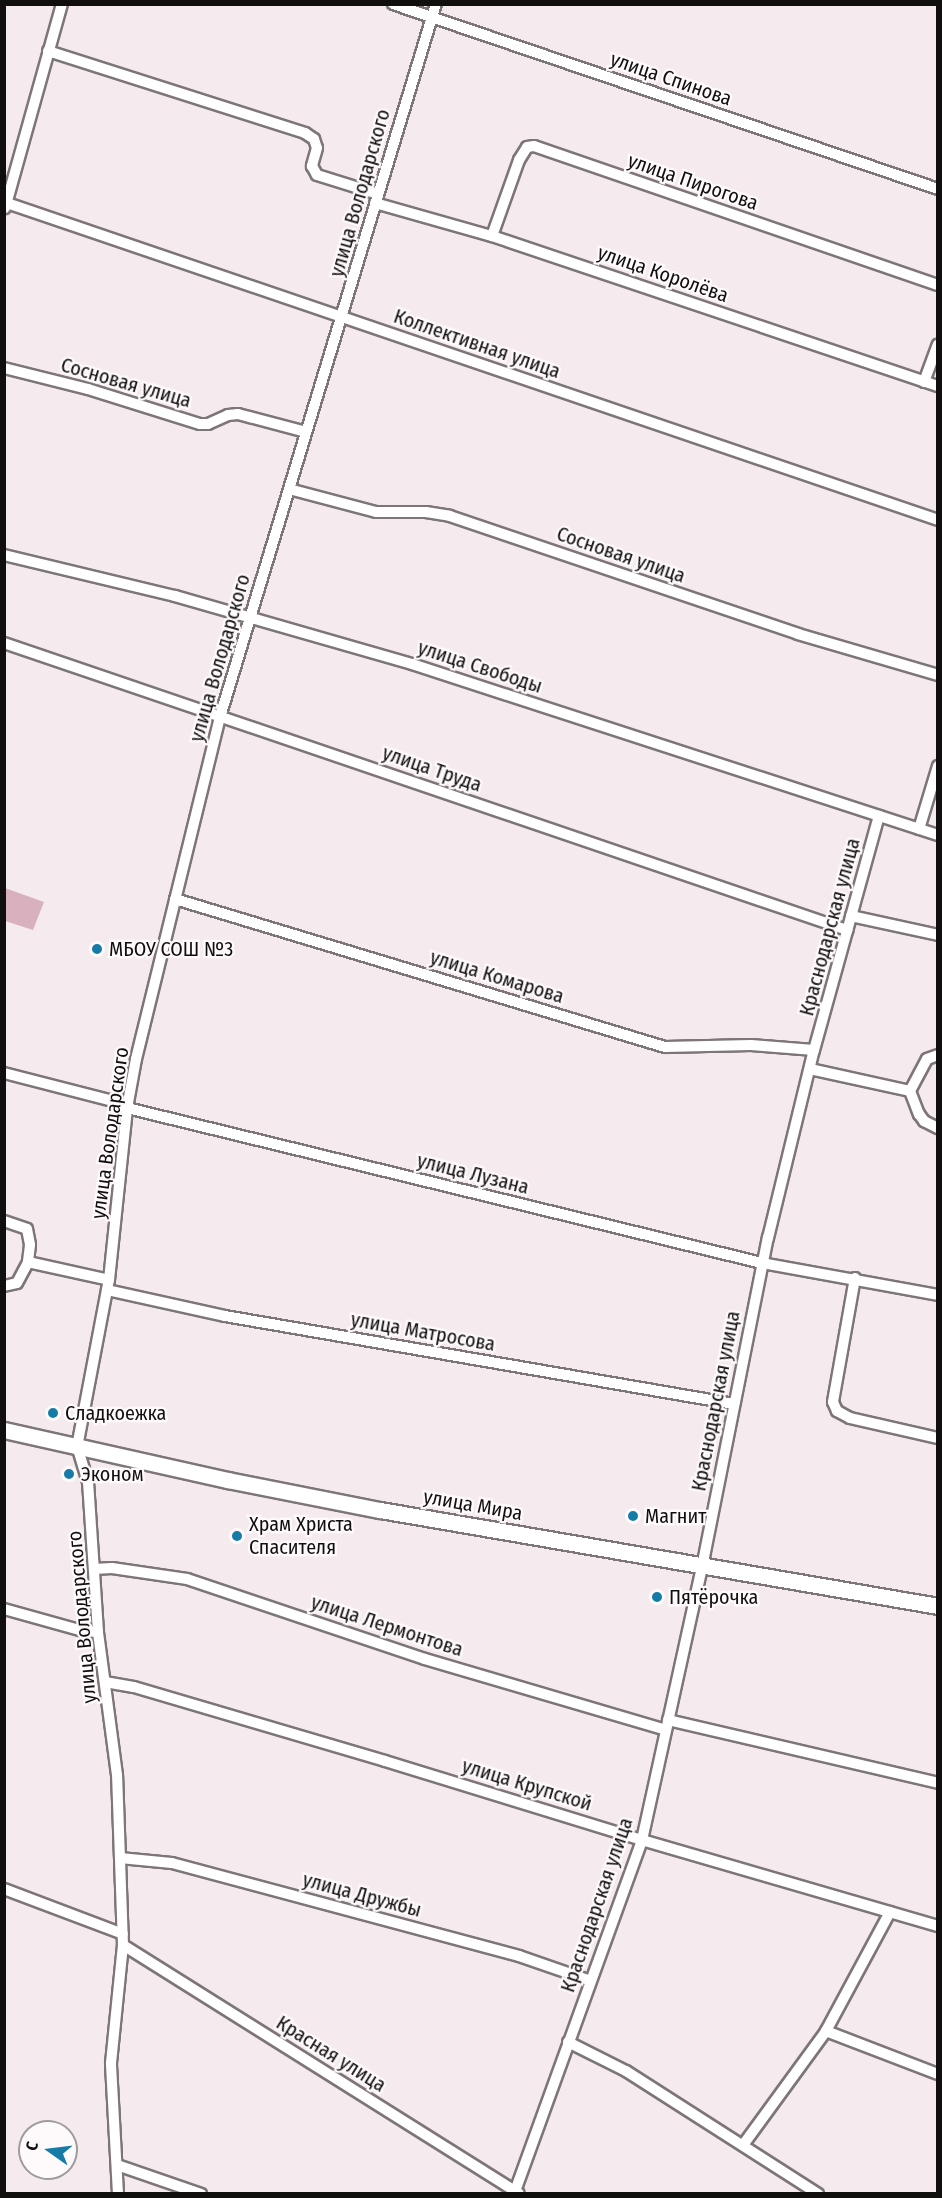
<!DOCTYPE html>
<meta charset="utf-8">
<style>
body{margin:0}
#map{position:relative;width:942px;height:2198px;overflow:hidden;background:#f5ebee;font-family:"Fira Sans Condensed",sans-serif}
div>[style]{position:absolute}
.green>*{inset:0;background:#d9b1be}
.roads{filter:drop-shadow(2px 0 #7d7578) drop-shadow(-2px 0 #7d7578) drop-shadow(0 2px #7d7578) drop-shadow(0 -2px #7d7578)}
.street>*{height:10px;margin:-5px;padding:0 5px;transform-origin:5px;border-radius:5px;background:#fff}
.secondary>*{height:15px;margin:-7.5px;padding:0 7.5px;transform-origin:7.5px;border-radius:7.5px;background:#fff}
.dots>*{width:16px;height:16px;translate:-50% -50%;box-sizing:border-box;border:3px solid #fefafc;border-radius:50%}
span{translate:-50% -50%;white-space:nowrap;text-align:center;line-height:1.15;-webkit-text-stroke:4.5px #fefafc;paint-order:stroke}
.street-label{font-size:20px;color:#110e0e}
.poi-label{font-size:20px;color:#110e0e}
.left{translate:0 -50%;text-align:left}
.frame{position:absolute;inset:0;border:6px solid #110e0e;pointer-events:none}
.north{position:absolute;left:18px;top:2120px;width:60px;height:60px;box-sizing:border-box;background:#fefafc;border:2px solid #9f9c9d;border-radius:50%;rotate:284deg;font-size:16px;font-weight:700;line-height:24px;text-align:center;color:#110e0e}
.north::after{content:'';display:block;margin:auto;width:21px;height:27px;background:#167ca7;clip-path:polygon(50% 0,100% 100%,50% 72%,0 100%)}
</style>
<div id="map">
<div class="green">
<i style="clip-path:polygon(5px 888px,44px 902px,33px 930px,5px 921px)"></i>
</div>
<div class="roads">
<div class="street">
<i style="left:393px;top:4px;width:576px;rotate:18.75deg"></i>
<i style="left:48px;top:51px;width:270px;rotate:17.7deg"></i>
<i style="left:305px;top:133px;width:11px;rotate:34deg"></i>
<i style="left:314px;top:139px;width:9px;rotate:72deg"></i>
<i style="left:317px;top:148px;width:19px;rotate:106deg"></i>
<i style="left:312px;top:166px;width:10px;rotate:61deg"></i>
<i style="left:317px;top:175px;width:64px;rotate:17.3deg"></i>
<i style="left:4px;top:202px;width:987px;rotate:18.8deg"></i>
<i style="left:375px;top:203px;width:122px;rotate:15.8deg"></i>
<i style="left:492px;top:236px;width:471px;rotate:18.6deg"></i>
<i style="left:5px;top:208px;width:212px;rotate:-74.4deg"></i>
<i style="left:492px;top:236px;width:81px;rotate:-70.4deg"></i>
<i style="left:519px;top:160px;width:15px;rotate:-58deg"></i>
<i style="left:527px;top:147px;width:7px;rotate:-8deg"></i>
<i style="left:534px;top:146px;width:427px;rotate:19deg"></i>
<i style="left:4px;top:368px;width:87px;rotate:14deg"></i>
<i style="left:88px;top:389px;width:117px;rotate:17.4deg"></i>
<i style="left:200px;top:424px;width:8px"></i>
<i style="left:208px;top:424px;width:22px;rotate:-24deg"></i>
<i style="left:228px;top:415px;width:10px;rotate:-6deg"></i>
<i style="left:238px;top:414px;width:70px;rotate:14.8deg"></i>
<i style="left:924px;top:382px;width:40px;rotate:-69.8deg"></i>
<i style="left:289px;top:489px;width:90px;rotate:14.8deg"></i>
<i style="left:376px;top:512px;width:50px"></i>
<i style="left:426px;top:512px;width:24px;rotate:9deg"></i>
<i style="left:450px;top:516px;width:367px;rotate:18.7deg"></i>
<i style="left:798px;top:634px;width:146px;rotate:16.3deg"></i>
<i style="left:4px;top:555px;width:176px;rotate:13.5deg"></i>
<i style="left:175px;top:596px;width:247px;rotate:16deg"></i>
<i style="left:412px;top:664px;width:553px;rotate:18.01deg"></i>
<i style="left:4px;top:643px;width:891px;rotate:18.8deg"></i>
<i style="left:919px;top:829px;width:66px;rotate:-73.2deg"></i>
<i style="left:175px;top:899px;width:512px;rotate:16.81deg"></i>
<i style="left:665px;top:1047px;width:86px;rotate:-1.3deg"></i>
<i style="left:751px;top:1045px;width:63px;rotate:4.5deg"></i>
<i style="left:851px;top:916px;width:89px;rotate:12.3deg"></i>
<i style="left:810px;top:1069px;width:102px;rotate:12.4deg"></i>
<i style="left:4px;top:1073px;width:117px;rotate:14.4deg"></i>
<i style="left:117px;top:1102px;width:12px;rotate:31deg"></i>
<i style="left:127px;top:1108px;width:654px;rotate:13.72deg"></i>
<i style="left:762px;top:1263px;width:179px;rotate:10.3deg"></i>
<i style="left:910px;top:1091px;width:36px;rotate:-62deg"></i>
<i style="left:927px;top:1059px;width:12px;rotate:-20deg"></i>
<i style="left:910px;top:1091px;width:25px;rotate:69deg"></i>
<i style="left:919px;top:1114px;width:9px;rotate:54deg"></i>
<i style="left:924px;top:1121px;width:16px;rotate:27deg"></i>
<i style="left:4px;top:1221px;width:24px;rotate:19deg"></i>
<i style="left:27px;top:1229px;width:16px;rotate:79deg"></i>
<i style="left:30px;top:1245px;width:17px;rotate:97deg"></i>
<i style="left:28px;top:1262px;width:83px;rotate:12.5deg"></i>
<i style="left:855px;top:1278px;width:126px;rotate:100.1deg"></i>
<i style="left:833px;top:1402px;width:10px;rotate:66deg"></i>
<i style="left:837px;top:1411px;width:15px;rotate:28deg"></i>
<i style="left:850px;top:1418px;width:90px;rotate:12.8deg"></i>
<i style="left:4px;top:1286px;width:13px;rotate:-13deg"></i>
<i style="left:17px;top:1283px;width:24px;rotate:-62deg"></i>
<i style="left:107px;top:1290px;width:121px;rotate:12.4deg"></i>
<i style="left:225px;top:1316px;width:517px;rotate:9.81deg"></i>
<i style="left:94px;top:1569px;width:18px;rotate:-3deg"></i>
<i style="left:112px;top:1568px;width:76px;rotate:8.3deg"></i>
<i style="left:187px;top:1579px;width:251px;rotate:18.6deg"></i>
<i style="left:425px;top:1659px;width:251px;rotate:16.4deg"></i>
<i style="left:4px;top:1609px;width:82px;rotate:15.6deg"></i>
<i style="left:83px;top:1631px;width:15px;rotate:4deg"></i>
<i style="left:105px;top:1682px;width:29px;rotate:10deg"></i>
<i style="left:134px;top:1687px;width:262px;rotate:16.4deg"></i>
<i style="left:385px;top:1761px;width:269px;rotate:17.1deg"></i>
<i style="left:642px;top:1840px;width:308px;rotate:16.2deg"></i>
<i style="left:668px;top:1720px;width:277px;rotate:13.1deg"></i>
<i style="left:120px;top:1858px;width:52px;rotate:5.5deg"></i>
<i style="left:172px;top:1863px;width:359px;rotate:15deg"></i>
<i style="left:519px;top:1956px;width:76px;rotate:19.1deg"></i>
<i style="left:4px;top:1889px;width:127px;rotate:20.7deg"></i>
<i style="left:123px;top:1945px;width:467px;rotate:32.1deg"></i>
<i style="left:826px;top:2031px;width:120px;rotate:21deg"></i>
<i style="left:568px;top:2042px;width:65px;rotate:26.6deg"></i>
<i style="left:626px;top:2071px;width:228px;rotate:32.6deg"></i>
<i style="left:743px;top:2145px;width:141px;rotate:-53.9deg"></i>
<i style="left:826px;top:2031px;width:135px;rotate:-61.7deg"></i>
<i style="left:117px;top:2165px;width:89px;rotate:19deg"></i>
<i style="left:118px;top:2194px;width:131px;rotate:-93.1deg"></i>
<i style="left:111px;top:2063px;width:119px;rotate:-84.2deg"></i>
<i style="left:123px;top:1945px;width:170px;rotate:-92deg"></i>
<i style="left:117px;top:1775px;width:144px;rotate:-97.6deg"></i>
<i style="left:98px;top:1632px;width:150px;rotate:-93.8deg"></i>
<i style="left:88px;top:1482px;width:37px;rotate:-107deg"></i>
<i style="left:77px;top:1447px;width:170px;rotate:-79.2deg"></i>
<i style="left:109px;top:1280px;width:173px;rotate:-84deg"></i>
<i style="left:127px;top:1108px;width:50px;rotate:-79.6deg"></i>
<i style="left:136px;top:1059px;width:352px;rotate:-76.2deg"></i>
<i style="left:220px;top:717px;width:745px;rotate:-73.15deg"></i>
<i style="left:514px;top:2194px;width:376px;rotate:-70.1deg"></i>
<i style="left:642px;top:1840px;width:280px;rotate:-77.6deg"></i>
<i style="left:702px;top:1567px;width:336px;rotate:-78.7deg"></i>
<i style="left:768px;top:1238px;width:194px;rotate:-76.3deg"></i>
<i style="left:814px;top:1050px;width:243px;rotate:-74.5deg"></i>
</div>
<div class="secondary">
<i style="left:4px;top:1430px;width:230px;rotate:12.6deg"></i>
<i style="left:228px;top:1480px;width:155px;rotate:11.2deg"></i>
<i style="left:380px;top:1510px;width:566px;rotate:9.76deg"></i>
</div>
</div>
<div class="dots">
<i style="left:97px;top:949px;background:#167ca7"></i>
<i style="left:53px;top:1413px;background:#167ca7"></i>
<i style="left:69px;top:1474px;background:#167ca7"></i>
<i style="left:633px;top:1516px;background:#167ca7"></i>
<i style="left:237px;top:1536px;background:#167ca7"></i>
<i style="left:657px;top:1597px;background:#167ca7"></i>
</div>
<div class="street-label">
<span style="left:671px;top:79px;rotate:19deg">улица Спинова</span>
<span style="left:693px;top:182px;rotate:19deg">улица Пирогова</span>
<span style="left:360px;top:193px;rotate:-74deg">улица Володарского</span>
<span style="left:663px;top:274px;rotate:19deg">улица Королёва</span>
<span style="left:477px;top:344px;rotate:19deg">Коллективная улица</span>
<span style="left:126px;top:383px;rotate:16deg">Сосновая улица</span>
<span style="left:621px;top:555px;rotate:19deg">Сосновая улица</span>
<span style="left:220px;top:658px;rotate:-74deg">улица Володарского</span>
<span style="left:480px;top:667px;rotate:18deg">улица Свободы</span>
<span style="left:432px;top:769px;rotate:19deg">улица Труда</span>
<span style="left:830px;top:927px;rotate:-75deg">Краснодарская улица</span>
<span style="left:497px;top:977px;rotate:17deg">улица Комарова</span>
<span style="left:110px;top:1133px;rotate:-82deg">улица Володарского</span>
<span style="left:473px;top:1174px;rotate:14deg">улица Лузана</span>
<span style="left:423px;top:1332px;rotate:10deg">улица Матросова</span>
<span style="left:716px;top:1401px;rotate:-79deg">Краснодарская улица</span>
<span style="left:473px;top:1505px;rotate:10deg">улица Мира</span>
<span style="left:82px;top:1617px;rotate:-95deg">улица Володарского</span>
<span style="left:387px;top:1626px;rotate:18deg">улица Лермонтова</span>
<span style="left:527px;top:1785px;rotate:17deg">улица Крупской</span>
<span style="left:362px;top:1895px;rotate:15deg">улица Дружбы</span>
<span style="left:597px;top:1905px;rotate:-71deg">Краснодарская улица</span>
<span style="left:331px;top:2054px;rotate:32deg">Красная улица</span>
</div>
<div class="poi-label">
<span class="left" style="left:109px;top:949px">МБОУ СОШ №3</span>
<span class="left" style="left:65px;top:1413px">Сладкоежка</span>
<span class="left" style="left:81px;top:1474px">Эконом</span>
<span class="left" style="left:645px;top:1516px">Магнит</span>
<span class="left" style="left:249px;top:1536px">Храм Христа<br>Спасителя</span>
<span class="left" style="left:669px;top:1597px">Пятёрочка</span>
</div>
<div class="frame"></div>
<div class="north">С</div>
</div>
